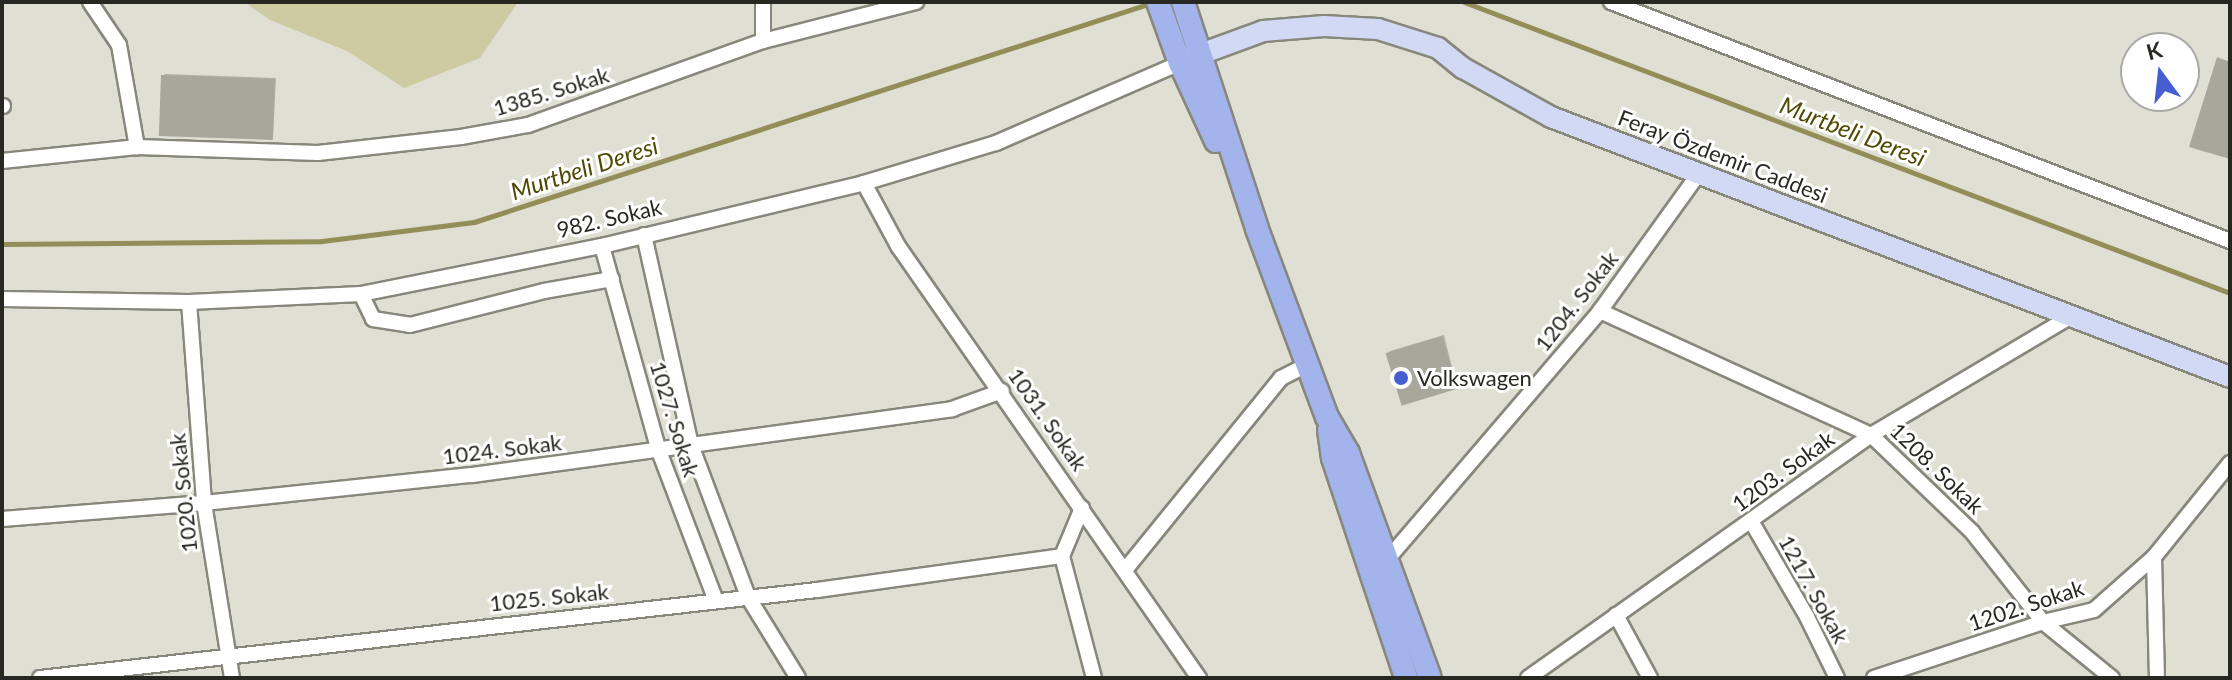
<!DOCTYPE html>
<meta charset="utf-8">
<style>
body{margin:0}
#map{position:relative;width:2232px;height:680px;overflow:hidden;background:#e0dfd3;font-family:Lato,sans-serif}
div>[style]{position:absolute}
.green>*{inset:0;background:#cecaa2}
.shadow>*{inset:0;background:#0003}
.stream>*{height:5px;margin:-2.5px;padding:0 2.5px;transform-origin:2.5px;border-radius:2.5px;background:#938d57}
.building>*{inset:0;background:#a8a79b;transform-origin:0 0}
.roads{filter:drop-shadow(2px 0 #88877c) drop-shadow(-2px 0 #88877c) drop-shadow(0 2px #88877c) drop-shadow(0 -2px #88877c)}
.street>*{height:14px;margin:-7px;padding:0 7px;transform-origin:7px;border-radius:7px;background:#fff}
.secondary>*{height:20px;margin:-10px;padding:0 10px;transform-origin:10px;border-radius:10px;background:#d1d9f5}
.primary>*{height:22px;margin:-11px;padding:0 11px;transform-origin:11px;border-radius:11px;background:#a3b3ec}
.dots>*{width:22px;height:22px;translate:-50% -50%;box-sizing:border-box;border:4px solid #fff;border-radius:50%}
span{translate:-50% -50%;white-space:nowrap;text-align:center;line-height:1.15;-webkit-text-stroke:6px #fff;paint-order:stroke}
.street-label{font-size:22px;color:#282823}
.poi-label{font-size:22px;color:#282823}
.left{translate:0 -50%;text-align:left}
.water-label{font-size:24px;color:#504902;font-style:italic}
.frame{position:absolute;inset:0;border:4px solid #282823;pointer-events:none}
.north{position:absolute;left:2120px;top:32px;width:80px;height:80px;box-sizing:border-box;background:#fff;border:2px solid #a9a9a7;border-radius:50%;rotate:345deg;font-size:22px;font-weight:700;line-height:32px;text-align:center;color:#282823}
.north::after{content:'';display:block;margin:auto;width:28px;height:36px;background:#465ed2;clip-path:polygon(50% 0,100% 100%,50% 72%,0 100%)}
</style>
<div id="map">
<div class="green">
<i style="clip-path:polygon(244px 2px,518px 2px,480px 58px,404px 88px,347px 51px,270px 20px)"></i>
</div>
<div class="shadow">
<i style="clip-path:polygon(165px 74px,276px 78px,273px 137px,163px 76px)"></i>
<i style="clip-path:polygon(1444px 335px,1457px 387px,1388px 353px,1390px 351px)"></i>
</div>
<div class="stream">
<i style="left:1464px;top:2px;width:819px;rotate:20.8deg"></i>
<i style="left:2px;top:244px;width:320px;rotate:-0.5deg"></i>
<i style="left:322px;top:241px;width:153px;rotate:-7.1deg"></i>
<i style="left:474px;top:222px;width:712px;rotate:-17.93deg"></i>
</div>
<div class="building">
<i style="clip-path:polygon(2217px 57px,2230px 62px,2230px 159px,2189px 147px)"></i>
<i style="left:161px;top:75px;width:114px;height:61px;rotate:2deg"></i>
<i style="left:1442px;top:336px;width:55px;height:59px;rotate:73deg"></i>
</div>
<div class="roads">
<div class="street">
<i style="left:90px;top:2px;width:52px;rotate:56deg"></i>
<i style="left:119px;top:45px;width:104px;rotate:80deg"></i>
<i style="left:763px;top:2px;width:39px;rotate:90deg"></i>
<i style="left:1611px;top:2px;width:664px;rotate:21.11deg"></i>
<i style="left:2px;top:106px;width:1px"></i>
<i style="left:2px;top:161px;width:136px;rotate:-5.9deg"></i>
<i style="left:137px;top:147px;width:181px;rotate:1.9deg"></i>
<i style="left:318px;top:153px;width:144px;rotate:-6.4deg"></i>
<i style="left:461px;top:137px;width:68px;rotate:-10.2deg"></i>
<i style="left:528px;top:125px;width:250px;rotate:-19.7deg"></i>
<i style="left:763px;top:41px;width:158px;rotate:-14.3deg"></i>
<i style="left:864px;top:183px;width:72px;rotate:61.6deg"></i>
<i style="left:898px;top:246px;width:527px;rotate:55.13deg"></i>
<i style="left:644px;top:235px;width:215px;rotate:77.4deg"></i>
<i style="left:691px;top:445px;width:162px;rotate:69.4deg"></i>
<i style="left:748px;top:597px;width:95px;rotate:58.3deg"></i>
<i style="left:602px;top:246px;width:213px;rotate:74.5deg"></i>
<i style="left:659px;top:451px;width:160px;rotate:69.2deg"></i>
<i style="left:361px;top:294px;width:28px;rotate:64deg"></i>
<i style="left:373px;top:319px;width:37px;rotate:9deg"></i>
<i style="left:410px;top:325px;width:138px;rotate:-14.2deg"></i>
<i style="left:544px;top:291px;width:69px;rotate:-10deg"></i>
<i style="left:2px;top:299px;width:187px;rotate:0.9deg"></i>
<i style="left:189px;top:302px;width:172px;rotate:-2.7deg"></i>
<i style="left:361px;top:294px;width:246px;rotate:-11.3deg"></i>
<i style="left:602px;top:246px;width:269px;rotate:-13.5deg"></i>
<i style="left:864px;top:183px;width:138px;rotate:-16.9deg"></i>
<i style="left:996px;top:143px;width:201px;rotate:-23.5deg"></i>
<i style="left:189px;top:302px;width:202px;rotate:85.7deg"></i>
<i style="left:204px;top:503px;width:177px;rotate:80.9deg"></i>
<i style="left:1600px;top:311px;width:298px;rotate:24.6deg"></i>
<i style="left:1871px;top:435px;width:140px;rotate:43.8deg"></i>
<i style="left:1972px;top:532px;width:115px;rotate:51.7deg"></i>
<i style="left:2043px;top:622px;width:89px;rotate:39.1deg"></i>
<i style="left:1082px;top:508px;width:52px;rotate:112.6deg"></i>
<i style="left:1062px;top:556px;width:126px;rotate:75.3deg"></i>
<i style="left:2px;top:519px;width:203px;rotate:-4.5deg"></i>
<i style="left:204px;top:503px;width:269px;rotate:-6deg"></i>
<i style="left:472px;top:475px;width:485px;rotate:-7.8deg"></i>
<i style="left:952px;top:409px;width:53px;rotate:-19.8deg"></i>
<i style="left:1751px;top:521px;width:111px;rotate:59.7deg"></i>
<i style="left:1807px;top:617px;width:68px;rotate:63.8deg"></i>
<i style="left:2154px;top:557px;width:121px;rotate:88.6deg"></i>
<i style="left:1386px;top:561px;width:329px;rotate:-49.4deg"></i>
<i style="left:1600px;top:311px;width:170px;rotate:-54.3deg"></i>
<i style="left:1125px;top:570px;width:247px;rotate:-50.9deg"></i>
<i style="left:1281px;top:378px;width:30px;rotate:-27deg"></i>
<i style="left:1616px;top:615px;width:72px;rotate:61.6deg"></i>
<i style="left:40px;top:678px;width:782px;rotate:-6.46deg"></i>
<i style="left:817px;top:590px;width:247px;rotate:-7.9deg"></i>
<i style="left:1528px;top:678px;width:420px;rotate:-35.3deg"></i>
<i style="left:1871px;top:435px;width:235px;rotate:-30.7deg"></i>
<i style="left:1874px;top:678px;width:178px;rotate:-18.3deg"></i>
<i style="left:2043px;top:622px;width:52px;rotate:-13.2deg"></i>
<i style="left:2094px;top:610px;width:80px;rotate:-41.5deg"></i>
<i style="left:2154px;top:557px;width:121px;rotate:-51deg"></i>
</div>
<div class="secondary">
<i style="left:1187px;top:59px;width:81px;rotate:-20.2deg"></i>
<i style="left:1263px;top:31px;width:61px;rotate:-4.7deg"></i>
<i style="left:1324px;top:26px;width:54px;rotate:3.2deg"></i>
<i style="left:1378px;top:29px;width:63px;rotate:17.6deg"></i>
<i style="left:1438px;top:48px;width:32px;rotate:39deg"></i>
<i style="left:1463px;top:68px;width:101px;rotate:29.1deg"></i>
<i style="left:1551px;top:117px;width:727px;rotate:20.95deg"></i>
</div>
<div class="primary">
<i style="left:1158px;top:2px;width:65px;rotate:70.2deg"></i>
<i style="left:1180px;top:63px;width:86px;rotate:65.2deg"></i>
<i style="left:1183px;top:2px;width:239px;rotate:71.9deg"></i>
<i style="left:1257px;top:229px;width:201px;rotate:69.6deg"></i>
<i style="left:1327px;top:417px;width:42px;rotate:59.7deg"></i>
<i style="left:1348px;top:453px;width:239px;rotate:70deg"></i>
<i style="left:1329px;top:430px;width:28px;rotate:82deg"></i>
<i style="left:1333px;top:458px;width:232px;rotate:71.6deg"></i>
</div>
</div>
<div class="dots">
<i style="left:1401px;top:378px;background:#465ed2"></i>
</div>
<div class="street-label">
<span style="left:551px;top:91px;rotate:-17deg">1385. Sokak</span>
<span style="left:1723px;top:156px;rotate:21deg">Feray Özdemir Caddesi</span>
<span style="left:609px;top:218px;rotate:-13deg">982. Sokak</span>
<span style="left:1576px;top:301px;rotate:-52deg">1204. Sokak</span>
<span style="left:675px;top:419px;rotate:73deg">1027. Sokak</span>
<span style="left:1048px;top:419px;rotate:55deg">1031. Sokak</span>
<span style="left:502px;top:449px;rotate:-7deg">1024. Sokak</span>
<span style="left:1937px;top:468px;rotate:44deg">1208. Sokak</span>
<span style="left:1783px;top:471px;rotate:-36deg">1203. Sokak</span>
<span style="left:183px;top:493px;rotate:-96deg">1020. Sokak</span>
<span style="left:1814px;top:589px;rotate:61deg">1217. Sokak</span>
<span style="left:549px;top:597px;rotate:-6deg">1025. Sokak</span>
<span style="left:2026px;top:605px;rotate:-18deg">1202. Sokak</span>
</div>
<div class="poi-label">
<span class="left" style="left:1417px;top:378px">Volkswagen</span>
</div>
<div class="water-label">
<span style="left:1853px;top:131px;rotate:21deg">Murtbeli Deresi</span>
<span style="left:584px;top:168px;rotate:-18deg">Murtbeli Deresi</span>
</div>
<div class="frame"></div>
<div class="north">K</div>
</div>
